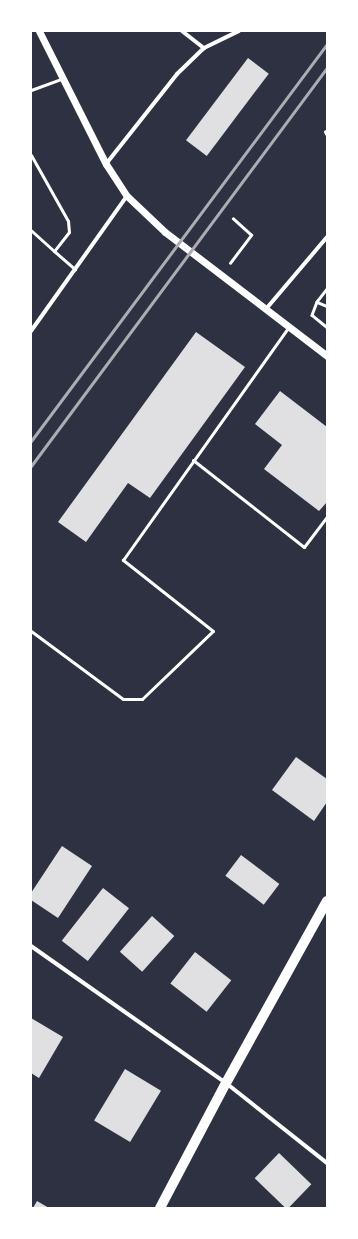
<!DOCTYPE html>
<style>
body{margin:0}
#map{position:relative;width:358px;height:1239px;overflow:hidden;background:#2d3142;font-family:Mulish,sans-serif}
div>[style]{position:absolute}
.building>*{inset:0;background:#e0e0e3;transform-origin:0 0}
.path>*{height:2.5px;margin:-1.25px;padding:0 1.25px;transform-origin:1.25px;border-radius:1.25px;background:#fff}
.service>*{height:3px;margin:-1.5px;padding:0 1.5px;transform-origin:1.5px;border-radius:1.5px;background:#fff}
.minor>*{height:4px;margin:-2px;padding:0 2px;transform-origin:2px;border-radius:2px;background:#fff}
.tertiary>*{height:7px;margin:-3.5px;padding:0 3.5px;transform-origin:3.5px;border-radius:3.5px;background:#fff}
.primary>*{height:10px;margin:-5px;padding:0 5px;transform-origin:5px;border-radius:5px;background:#fff}
.rail>*{height:3px;margin:-1.5px;padding:0 1.5px;transform-origin:1.5px;border-radius:1.5px;background:#abadb3}
span{translate:-50% -50%;white-space:nowrap;text-align:center;line-height:1.15;-webkit-text-stroke:4px #fff;paint-order:stroke}
.frame{position:absolute;inset:0;border:32px solid #fff;pointer-events:none}
</style>
<div id="map">
<div class="building">
<i style="left:248px;top:58px;width:26px;height:103px;rotate:37deg"></i>
<i style="clip-path:polygon(196px 332px,245px 367px,150px 498px,128px 483px,86px 542px,58px 522px)"></i>
<i style="clip-path:polygon(280px 391px,327px 427px,327px 502px,319px 511px,264px 469px,282px 445px,255px 424px)"></i>
<i style="clip-path:polygon(296px 757px,327px 779px,327px 802px,314px 821px,272px 790px)"></i>
<i style="clip-path:polygon(62px 846px,92px 866px,58px 918px,31px 900px,31px 893px)"></i>
<i style="left:241px;top:855px;width:48px;height:26px;rotate:37deg"></i>
<i style="left:103px;top:888px;width:33px;height:67px;rotate:38deg"></i>
<i style="left:152px;top:916px;width:30px;height:48px;rotate:42deg"></i>
<i style="left:195px;top:952px;width:46px;height:40px;rotate:38deg"></i>
<i style="clip-path:polygon(31px 1018px,63px 1037px,39px 1078px,31px 1073px)"></i>
<i style="left:125px;top:1069px;width:42px;height:60px;rotate:31deg"></i>
<i style="left:279px;top:1153px;width:45px;height:35px;rotate:44deg"></i>
<i style="clip-path:polygon(37px 1201px,49px 1208px,33px 1208px)"></i>
</div>
<div class="path">
<i style="left:230px;top:263px;width:35px;rotate:-53deg"></i>
<i style="left:251px;top:235px;width:24px;rotate:-138deg"></i>
<i style="left:327px;top:289px;width:16px;rotate:128deg"></i>
<i style="left:317px;top:302px;width:14px;rotate:111deg"></i>
<i style="left:312px;top:315px;width:19px;rotate:39deg"></i>
<i style="left:317px;top:302px;width:11px;rotate:22deg"></i>
</div>
<div class="service">
<i style="left:31px;top:90px;width:33px;rotate:-20deg"></i>
<i style="left:31px;top:155px;width:76px;rotate:60.7deg"></i>
<i style="left:68px;top:221px;width:11px;rotate:85deg"></i>
<i style="left:69px;top:232px;width:24px;rotate:128deg"></i>
<i style="left:54px;top:251px;width:31px;rotate:-138deg"></i>
<i style="left:54px;top:251px;width:28px;rotate:41deg"></i>
<i style="left:193px;top:460px;width:141px;rotate:38.1deg"></i>
<i style="left:304px;top:547px;width:39px;rotate:-53deg"></i>
<i style="left:31px;top:631px;width:114px;rotate:36.5deg"></i>
<i style="left:123px;top:699px;width:19px"></i>
<i style="left:142px;top:699px;width:98px;rotate:-43.8deg"></i>
<i style="left:213px;top:631px;width:115px;rotate:-141.7deg"></i>
<i style="left:123px;top:560px;width:287px;rotate:-54.6deg"></i>
</div>
<div class="minor">
<i style="left:182px;top:31px;width:28px;rotate:38deg"></i>
<i style="left:326px;top:132px;width:2px;rotate:63deg"></i>
<i style="left:106px;top:164px;width:115px;rotate:-51.7deg"></i>
<i style="left:177px;top:74px;width:37px;rotate:-44deg"></i>
<i style="left:204px;top:48px;width:39px;rotate:-26deg"></i>
<i style="left:266px;top:309px;width:94px;rotate:-49.7deg"></i>
<i style="left:31px;top:331px;width:166px;rotate:-54.6deg"></i>
<i style="left:31px;top:946px;width:238px;rotate:35.1deg"></i>
<i style="left:226px;top:1083px;width:129px;rotate:38.4deg"></i>
</div>
<div class="tertiary">
<i style="left:39px;top:31px;width:149px;rotate:63.3deg"></i>
<i style="left:106px;top:164px;width:38px;rotate:57deg"></i>
<i style="left:127px;top:196px;width:52px;rotate:43.5deg"></i>
<i style="left:165px;top:232px;width:204px;rotate:37.4deg"></i>
</div>
<div class="primary">
<i style="left:160px;top:1208px;width:141px;rotate:-62.2deg"></i>
<i style="left:226px;top:1083px;width:208px;rotate:-61deg"></i>
</div>
<div class="rail">
<i style="left:31px;top:441px;width:495px;rotate:-53.3deg"></i>
<i style="left:31px;top:466px;width:496px;rotate:-53.4deg"></i>
</div>
<div class="frame"></div>
</div>
